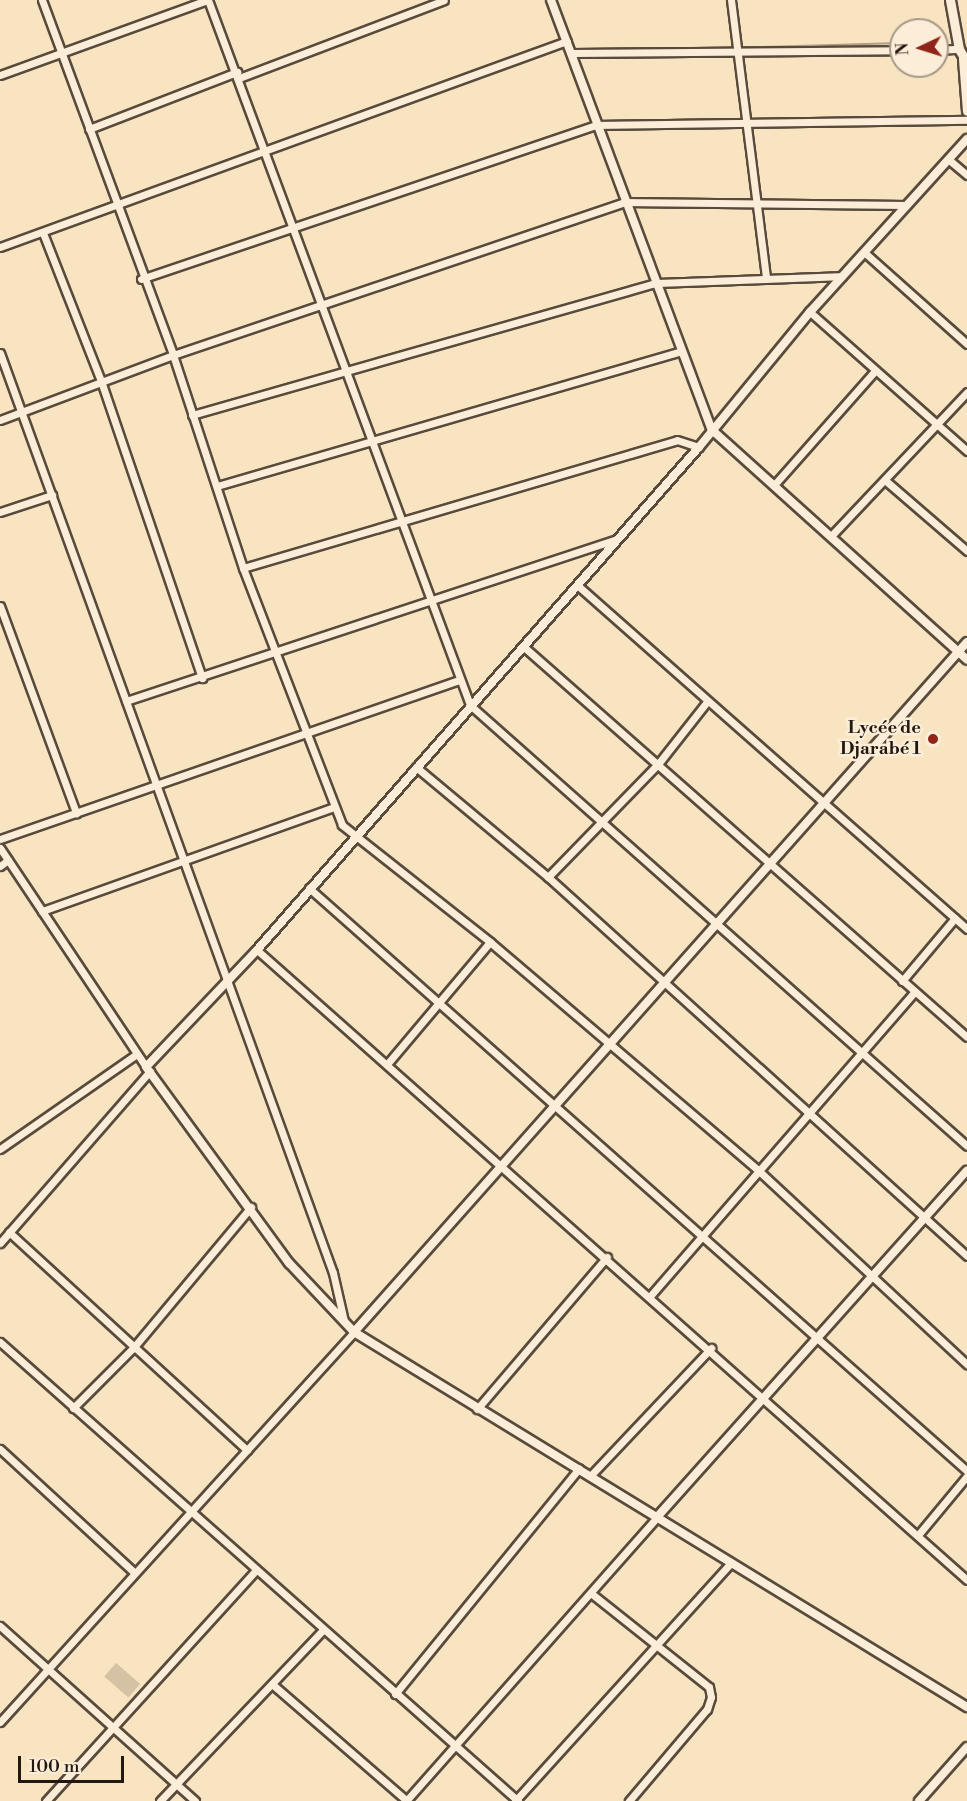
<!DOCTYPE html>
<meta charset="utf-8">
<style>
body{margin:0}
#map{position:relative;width:967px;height:1801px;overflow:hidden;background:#f9e4c1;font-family:"Libre Bodoni",serif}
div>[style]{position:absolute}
.green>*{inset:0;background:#d5c1a3;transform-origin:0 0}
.stream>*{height:2px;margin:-1px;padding:0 1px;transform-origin:1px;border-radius:1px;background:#b09f85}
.roads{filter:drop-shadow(2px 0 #584b3c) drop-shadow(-2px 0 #584b3c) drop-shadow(0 2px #584b3c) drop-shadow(0 -2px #584b3c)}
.minor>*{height:7px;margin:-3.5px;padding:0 3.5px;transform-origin:3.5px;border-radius:3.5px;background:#fbedd7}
.tertiary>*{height:8px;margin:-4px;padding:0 4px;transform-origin:4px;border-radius:4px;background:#fbedd7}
.secondary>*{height:9px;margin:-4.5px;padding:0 4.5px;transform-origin:4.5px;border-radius:4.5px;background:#fbedd7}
.dots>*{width:16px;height:16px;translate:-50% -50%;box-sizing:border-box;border:3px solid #fbedd7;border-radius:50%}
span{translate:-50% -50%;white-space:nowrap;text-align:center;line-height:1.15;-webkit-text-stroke:5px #fbedd7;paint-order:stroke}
.poi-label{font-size:18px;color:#231810;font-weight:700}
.right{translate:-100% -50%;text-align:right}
.north{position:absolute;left:889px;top:18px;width:60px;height:60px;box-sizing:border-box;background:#fbedd7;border:2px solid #a59887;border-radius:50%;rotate:266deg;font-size:16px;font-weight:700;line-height:24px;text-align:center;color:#231810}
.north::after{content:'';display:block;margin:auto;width:21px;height:27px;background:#8f2418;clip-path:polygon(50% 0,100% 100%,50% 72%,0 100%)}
.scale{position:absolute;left:18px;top:1756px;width:106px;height:27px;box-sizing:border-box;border:3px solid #231810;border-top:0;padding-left:8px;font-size:18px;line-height:21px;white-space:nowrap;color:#231810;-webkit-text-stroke:4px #fbedd7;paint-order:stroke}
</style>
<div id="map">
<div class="green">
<i style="left:116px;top:1663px;width:32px;height:18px;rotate:41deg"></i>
</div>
<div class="stream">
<i style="left:937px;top:44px;width:10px"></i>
<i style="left:688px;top:49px;width:213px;rotate:-1.6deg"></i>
</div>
<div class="roads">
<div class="minor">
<i style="left:42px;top:0;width:378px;rotate:69.7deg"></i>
<i style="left:173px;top:355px;width:224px;rotate:71.8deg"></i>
<i style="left:243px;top:568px;width:275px;rotate:68.9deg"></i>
<i style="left:342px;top:825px;width:189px;rotate:38.3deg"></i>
<i style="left:490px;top:942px;width:353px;rotate:40.4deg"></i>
<i style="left:759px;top:1171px;width:284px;rotate:42.9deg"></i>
<i style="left:208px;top:0;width:752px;rotate:69.61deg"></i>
<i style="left:470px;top:705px;width:664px;rotate:41.58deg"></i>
<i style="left:731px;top:0;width:281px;rotate:82.8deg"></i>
<i style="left:937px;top:50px;width:22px;rotate:-3deg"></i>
<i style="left:572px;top:53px;width:329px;rotate:-0.5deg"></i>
<i style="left:0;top:75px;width:220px;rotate:-19.9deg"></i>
<i style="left:239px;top:78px;width:219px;rotate:-20.8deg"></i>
<i style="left:89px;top:129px;width:159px;rotate:-21.1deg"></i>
<i style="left:948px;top:159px;width:25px;rotate:40deg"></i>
<i style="left:43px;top:233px;width:159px;rotate:68.6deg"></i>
<i style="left:101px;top:381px;width:314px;rotate:71.2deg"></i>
<i style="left:0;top:247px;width:603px;rotate:-19.97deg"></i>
<i style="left:864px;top:252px;width:138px;rotate:41.8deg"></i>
<i style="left:141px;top:279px;width:481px;rotate:-18.7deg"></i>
<i style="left:597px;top:125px;width:370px;rotate:-0.8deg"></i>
<i style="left:810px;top:312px;width:210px;rotate:41.5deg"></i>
<i style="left:0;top:353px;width:978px;rotate:70.1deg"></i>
<i style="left:333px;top:1273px;width:49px;rotate:77.1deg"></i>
<i style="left:192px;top:415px;width:480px;rotate:-15.9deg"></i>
<i style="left:654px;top:283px;width:188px;rotate:-2.1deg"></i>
<i style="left:0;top:420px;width:185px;rotate:-20.6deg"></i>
<i style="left:173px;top:355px;width:476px;rotate:-18.7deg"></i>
<i style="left:624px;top:202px;width:280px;rotate:0.6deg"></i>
<i style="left:886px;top:481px;width:107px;rotate:40.8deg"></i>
<i style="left:774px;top:485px;width:152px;rotate:-48.5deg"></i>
<i style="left:217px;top:486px;width:480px;rotate:-16.2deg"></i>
<i style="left:0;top:512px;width:55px;rotate:-18.1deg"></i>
<i style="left:831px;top:536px;width:198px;rotate:-46.6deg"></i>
<i style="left:243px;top:568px;width:452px;rotate:-16.4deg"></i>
<i style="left:677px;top:440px;width:23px;rotate:18deg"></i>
<i style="left:577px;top:585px;width:520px;rotate:41.41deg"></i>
<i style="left:0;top:606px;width:221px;rotate:69.8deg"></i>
<i style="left:524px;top:647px;width:590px;rotate:41.36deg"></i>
<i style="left:126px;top:701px;width:517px;rotate:-18.26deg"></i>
<i style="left:416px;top:767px;width:172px;rotate:39.8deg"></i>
<i style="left:548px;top:877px;width:565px;rotate:42.13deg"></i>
<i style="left:0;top:839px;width:485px;rotate:-19.1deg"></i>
<i style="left:0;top:848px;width:263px;rotate:56.3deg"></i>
<i style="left:0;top:866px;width:10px;rotate:-37deg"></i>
<i style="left:548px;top:877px;width:158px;rotate:-45.8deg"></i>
<i style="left:658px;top:764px;width:78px;rotate:-51.8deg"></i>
<i style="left:309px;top:888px;width:879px;rotate:41.54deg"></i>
<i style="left:42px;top:911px;width:308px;rotate:-19.6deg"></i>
<i style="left:257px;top:950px;width:949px;rotate:41.58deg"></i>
<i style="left:902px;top:981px;width:82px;rotate:-49.9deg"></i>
<i style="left:388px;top:1063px;width:158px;rotate:-49.9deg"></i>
<i style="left:0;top:1149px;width:165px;rotate:-34.8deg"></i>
<i style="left:9px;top:1232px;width:323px;rotate:42.5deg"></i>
<i style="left:0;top:1243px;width:228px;rotate:-48.9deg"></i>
<i style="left:651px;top:1295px;width:401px;rotate:-49deg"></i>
<i style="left:0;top:1342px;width:692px;rotate:41.54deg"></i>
<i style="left:73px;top:1408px;width:85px;rotate:-45deg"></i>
<i style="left:133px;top:1348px;width:184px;rotate:-50.1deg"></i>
<i style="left:477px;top:1409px;width:200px;rotate:-49.5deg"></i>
<i style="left:0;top:1449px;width:183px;rotate:42.6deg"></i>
<i style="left:591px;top:1475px;width:175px;rotate:-46.6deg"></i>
<i style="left:918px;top:1535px;width:77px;rotate:-50.3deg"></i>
<i style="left:592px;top:1594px;width:149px;rotate:38.5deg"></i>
<i style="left:709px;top:1687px;width:10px;rotate:79deg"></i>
<i style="left:711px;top:1697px;width:13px;rotate:108deg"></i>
<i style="left:707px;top:1709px;width:121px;rotate:130.3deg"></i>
<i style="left:0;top:1626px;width:262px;rotate:41.9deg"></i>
<i style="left:272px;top:1684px;width:177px;rotate:40.9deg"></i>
<i style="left:395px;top:1694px;width:291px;rotate:-50.8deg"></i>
<i style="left:0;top:1722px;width:527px;rotate:-47.77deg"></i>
<i style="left:46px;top:1801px;width:311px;rotate:-47.7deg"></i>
<i style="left:160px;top:1801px;width:235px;rotate:-46.4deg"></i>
<i style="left:406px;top:1801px;width:380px;rotate:-48.5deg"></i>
<i style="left:515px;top:1801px;width:320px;rotate:-47.8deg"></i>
</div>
<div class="tertiary">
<i style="left:551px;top:0;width:459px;rotate:69.5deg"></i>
<i style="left:712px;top:430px;width:343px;rotate:42deg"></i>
<i style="left:967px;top:139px;width:234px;rotate:132.2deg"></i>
<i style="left:810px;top:312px;width:175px;rotate:129.4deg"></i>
<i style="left:699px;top:447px;width:670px;rotate:131.31deg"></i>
<i style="left:257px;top:950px;width:161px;rotate:133.5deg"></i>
<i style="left:146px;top:1067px;width:243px;rotate:53.9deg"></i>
<i style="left:289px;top:1263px;width:95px;rotate:46.7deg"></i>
<i style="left:354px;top:1332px;width:719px;rotate:31.46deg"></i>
<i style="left:354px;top:1332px;width:923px;rotate:-48.38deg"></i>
<i style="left:658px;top:1516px;width:463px;rotate:-48.2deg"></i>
<i style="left:919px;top:1801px;width:72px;rotate:-48.4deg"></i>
</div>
<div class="secondary">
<i style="left:950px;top:0;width:50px;rotate:79.6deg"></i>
<i style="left:959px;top:49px;width:16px;rotate:60deg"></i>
<i style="left:963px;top:59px;width:52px;rotate:85.6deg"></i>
</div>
</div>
<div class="dots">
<i style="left:933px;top:739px;background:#8f2418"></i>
</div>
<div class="poi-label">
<span class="right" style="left:921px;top:739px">Lycée de<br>Djarabé 1</span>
</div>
<div class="north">N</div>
<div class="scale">100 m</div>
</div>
